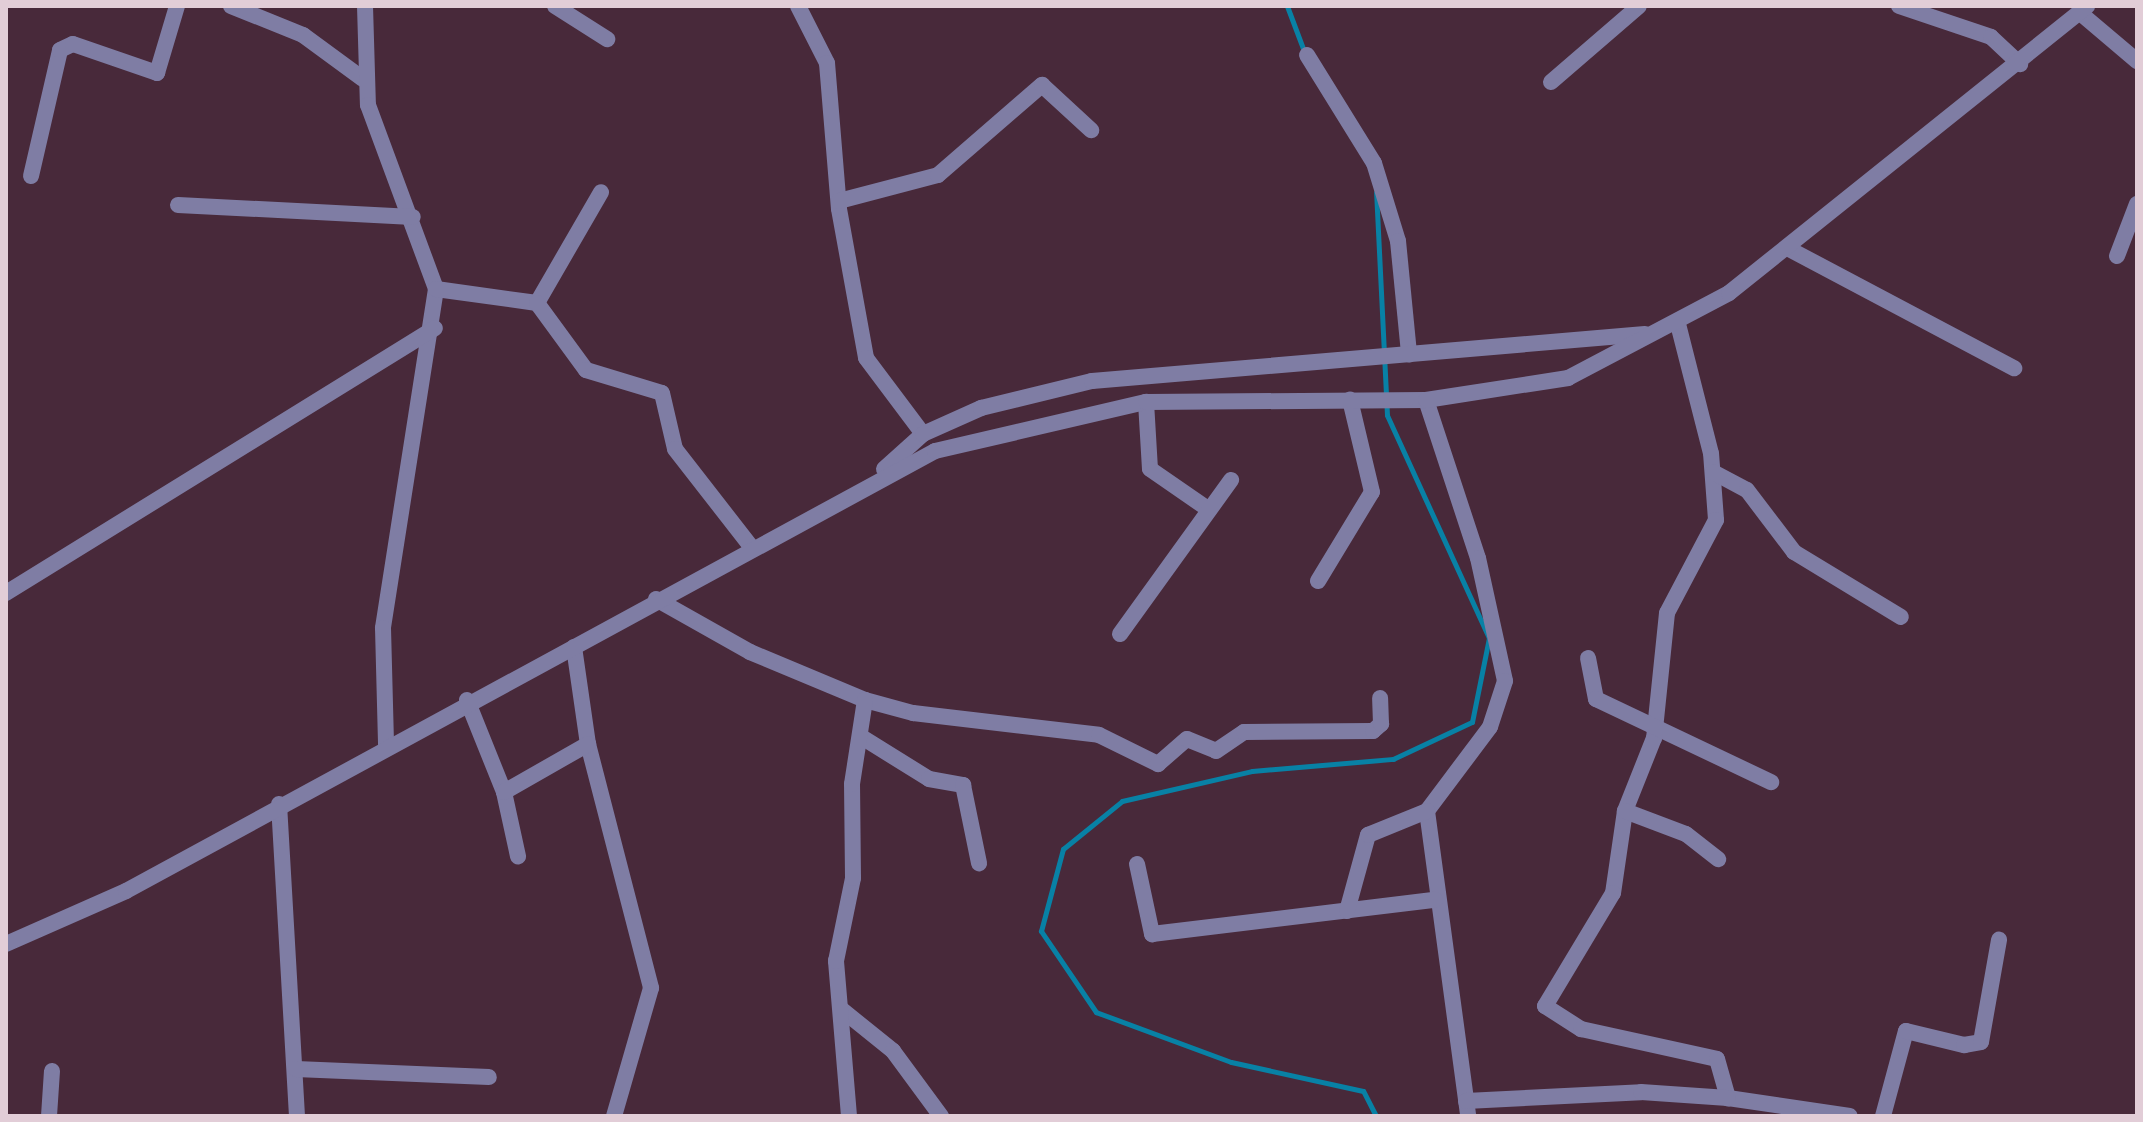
<!DOCTYPE html>
<style>
body{margin:0}
#map{position:relative;width:2143px;height:1122px;overflow:hidden;background:#48293a;font-family:Signika,sans-serif}
div>[style]{position:absolute}
.stream>*{height:5px;margin:-2.5px;padding:0 2.5px;transform-origin:2.5px;border-radius:2.5px;background:#0881a5}
.minor>*{height:16px;margin:-8px;padding:0 8px;transform-origin:8px;border-radius:8px;background:#7f7da4}
span{translate:-50% -50%;white-space:nowrap;text-align:center;line-height:1.15;-webkit-text-stroke:6px #3d1f30;paint-order:stroke}
.frame{position:absolute;inset:0;border:8px solid #e2cdd7;pointer-events:none}
</style>
<div id="map">
<div class="stream">
<i style="left:1287px;top:6px;width:51px;rotate:69.4deg"></i>
<i style="left:1376px;top:1116px;width:28px;rotate:-117deg"></i>
<i style="left:1363px;top:1091px;width:135px;rotate:-167.6deg"></i>
<i style="left:1231px;top:1062px;width:144px;rotate:-159.7deg"></i>
<i style="left:1096px;top:1012px;width:98px;rotate:-124.2deg"></i>
<i style="left:1041px;top:931px;width:85px;rotate:-75deg"></i>
<i style="left:1063px;top:849px;width:76px;rotate:-39.1deg"></i>
<i style="left:1122px;top:801px;width:133px;rotate:-13deg"></i>
<i style="left:1252px;top:771px;width:142px;rotate:-4.9deg"></i>
<i style="left:1393px;top:759px;width:87px;rotate:-25.1deg"></i>
<i style="left:1472px;top:722px;width:86px;rotate:-78.6deg"></i>
<i style="left:1489px;top:638px;width:245px;rotate:-114.6deg"></i>
<i style="left:1387px;top:415px;width:223px;rotate:-92.8deg"></i>
</div>
<div class="minor">
<i style="left:231px;top:6px;width:78px;rotate:21.9deg"></i>
<i style="left:303px;top:35px;width:74px;rotate:36.3deg"></i>
<i style="left:365px;top:6px;width:99px;rotate:88.3deg"></i>
<i style="left:368px;top:105px;width:196px;rotate:69.7deg"></i>
<i style="left:436px;top:289px;width:343px;rotate:98.9deg"></i>
<i style="left:383px;top:628px;width:118px;rotate:88.5deg"></i>
<i style="left:555px;top:6px;width:62px;rotate:32.4deg"></i>
<i style="left:798px;top:6px;width:64px;rotate:63deg"></i>
<i style="left:827px;top:63px;width:146px;rotate:85.3deg"></i>
<i style="left:839px;top:209px;width:151px;rotate:79.7deg"></i>
<i style="left:866px;top:358px;width:95px;rotate:53.1deg"></i>
<i style="left:1899px;top:6px;width:97px;rotate:18.6deg"></i>
<i style="left:1991px;top:37px;width:40px;rotate:43deg"></i>
<i style="left:2079px;top:12px;width:76px;rotate:40.2deg"></i>
<i style="left:1307px;top:55px;width:127px;rotate:58.2deg"></i>
<i style="left:1374px;top:163px;width:82px;rotate:72.9deg"></i>
<i style="left:1398px;top:241px;width:114px;rotate:84.4deg"></i>
<i style="left:1551px;top:82px;width:116px;rotate:-40.8deg"></i>
<i style="left:31px;top:176px;width:129px;rotate:-77deg"></i>
<i style="left:60px;top:50px;width:14px;rotate:-25deg"></i>
<i style="left:73px;top:44px;width:89px;rotate:19deg"></i>
<i style="left:157px;top:73px;width:70px;rotate:-73.4deg"></i>
<i style="left:839px;top:201px;width:102px;rotate:-14.7deg"></i>
<i style="left:938px;top:175px;width:138px;rotate:-40.9deg"></i>
<i style="left:1042px;top:85px;width:67px;rotate:42.6deg"></i>
<i style="left:178px;top:205px;width:235px;rotate:2.9deg"></i>
<i style="left:1789px;top:249px;width:255px;rotate:27.9deg"></i>
<i style="left:2117px;top:256px;width:56px;rotate:-69deg"></i>
<i style="left:436px;top:289px;width:102px;rotate:7.9deg"></i>
<i style="left:537px;top:303px;width:128px;rotate:-60deg"></i>
<i style="left:537px;top:303px;width:83px;rotate:53.8deg"></i>
<i style="left:586px;top:370px;width:79px;rotate:16.8deg"></i>
<i style="left:662px;top:393px;width:57px;rotate:76.9deg"></i>
<i style="left:675px;top:449px;width:125px;rotate:52.1deg"></i>
<i style="left:1678px;top:324px;width:133px;rotate:75.7deg"></i>
<i style="left:1711px;top:453px;width:67px;rotate:85.7deg"></i>
<i style="left:1716px;top:520px;width:105px;rotate:117.8deg"></i>
<i style="left:1667px;top:613px;width:126px;rotate:95.9deg"></i>
<i style="left:1654px;top:738px;width:79px;rotate:111.7deg"></i>
<i style="left:1625px;top:811px;width:83px;rotate:98.3deg"></i>
<i style="left:1613px;top:893px;width:132px;rotate:121deg"></i>
<i style="left:1545px;top:1006px;width:43px;rotate:32.6deg"></i>
<i style="left:1581px;top:1029px;width:139px;rotate:12.4deg"></i>
<i style="left:1717px;top:1059px;width:41px;rotate:74.2deg"></i>
<i style="left:1728px;top:1098px;width:123px;rotate:8.4deg"></i>
<i style="left:1426px;top:400px;width:166px;rotate:71.8deg"></i>
<i style="left:1478px;top:558px;width:126px;rotate:77.6deg"></i>
<i style="left:1505px;top:681px;width:48px;rotate:108.1deg"></i>
<i style="left:1490px;top:727px;width:105px;rotate:126.9deg"></i>
<i style="left:1427px;top:811px;width:308px;rotate:82.3deg"></i>
<i style="left:1146px;top:402px;width:67px;rotate:86.6deg"></i>
<i style="left:1150px;top:469px;width:70px;rotate:34.6deg"></i>
<i style="left:884px;top:469px;width:52px;rotate:-41.9deg"></i>
<i style="left:923px;top:434px;width:64px;rotate:-24.1deg"></i>
<i style="left:981px;top:408px;width:114px;rotate:-13.7deg"></i>
<i style="left:1092px;top:381px;width:555px;rotate:-4.86deg"></i>
<i style="left:1713px;top:472px;width:38px;rotate:28deg"></i>
<i style="left:1747px;top:490px;width:78px;rotate:52.8deg"></i>
<i style="left:1794px;top:552px;width:125px;rotate:31.3deg"></i>
<i style="left:1318px;top:581px;width:104px;rotate:-58.8deg"></i>
<i style="left:1372px;top:492px;width:95px;rotate:-103.4deg"></i>
<i style="left:6px;top:593px;width:504px;rotate:-31.7deg"></i>
<i style="left:656px;top:599px;width:108px;rotate:29.4deg"></i>
<i style="left:750px;top:652px;width:125px;rotate:22.7deg"></i>
<i style="left:865px;top:700px;width:50px;rotate:15.2deg"></i>
<i style="left:913px;top:713px;width:187px;rotate:6.7deg"></i>
<i style="left:1099px;top:735px;width:66px;rotate:26.2deg"></i>
<i style="left:1158px;top:764px;width:38px;rotate:-41deg"></i>
<i style="left:1187px;top:739px;width:31px;rotate:22deg"></i>
<i style="left:1216px;top:751px;width:34px;rotate:-34deg"></i>
<i style="left:1244px;top:732px;width:129px;rotate:-0.4deg"></i>
<i style="left:1373px;top:731px;width:11px;rotate:-41deg"></i>
<i style="left:1381px;top:724px;width:26px;rotate:-92deg"></i>
<i style="left:1120px;top:634px;width:190px;rotate:-54.2deg"></i>
<i style="left:574px;top:647px;width:98px;rotate:81.8deg"></i>
<i style="left:588px;top:744px;width:252px;rotate:75.5deg"></i>
<i style="left:651px;top:988px;width:133px;rotate:106.1deg"></i>
<i style="left:1588px;top:658px;width:42px;rotate:79deg"></i>
<i style="left:1596px;top:699px;width:194px;rotate:25.4deg"></i>
<i style="left:467px;top:700px;width:99px;rotate:68.1deg"></i>
<i style="left:504px;top:792px;width:66px;rotate:77.7deg"></i>
<i style="left:860px;top:736px;width:81px;rotate:31.9deg"></i>
<i style="left:929px;top:779px;width:35px;rotate:10deg"></i>
<i style="left:963px;top:785px;width:80px;rotate:78.4deg"></i>
<i style="left:504px;top:792px;width:97px;rotate:-29.7deg"></i>
<i style="left:279px;top:804px;width:313px;rotate:86.7deg"></i>
<i style="left:1625px;top:811px;width:65px;rotate:20.7deg"></i>
<i style="left:1686px;top:834px;width:41px;rotate:38deg"></i>
<i style="left:1137px;top:864px;width:72px;rotate:77.9deg"></i>
<i style="left:1152px;top:934px;width:285px;rotate:-6.9deg"></i>
<i style="left:1347px;top:911px;width:79px;rotate:-74.6deg"></i>
<i style="left:1368px;top:835px;width:64px;rotate:-22.1deg"></i>
<i style="left:6px;top:944px;width:131px;rotate:-23.8deg"></i>
<i style="left:126px;top:891px;width:921px;rotate:-28.54deg"></i>
<i style="left:935px;top:451px;width:217px;rotate:-13.1deg"></i>
<i style="left:1146px;top:402px;width:280px;rotate:-0.4deg"></i>
<i style="left:1426px;top:400px;width:144px;rotate:-8.8deg"></i>
<i style="left:1568px;top:378px;width:182px;rotate:-27.8deg"></i>
<i style="left:1729px;top:293px;width:459px;rotate:-38.7deg"></i>
<i style="left:841px;top:1009px;width:67px;rotate:38.9deg"></i>
<i style="left:893px;top:1051px;width:81px;rotate:53.6deg"></i>
<i style="left:296px;top:1069px;width:193px;rotate:2.4deg"></i>
<i style="left:1466px;top:1101px;width:175px;rotate:-2.9deg"></i>
<i style="left:1641px;top:1092px;width:87px;rotate:3.9deg"></i>
<i style="left:49px;top:1116px;width:45px;rotate:-86.2deg"></i>
<i style="left:849px;top:1116px;width:156px;rotate:-94.8deg"></i>
<i style="left:836px;top:961px;width:85px;rotate:-78.4deg"></i>
<i style="left:853px;top:878px;width:94px;rotate:-90.6deg"></i>
<i style="left:852px;top:784px;width:85px;rotate:-81.2deg"></i>
<i style="left:1883px;top:1116px;width:88px;rotate:-74.9deg"></i>
<i style="left:1906px;top:1031px;width:60px;rotate:13.6deg"></i>
<i style="left:1964px;top:1045px;width:17px;rotate:-10deg"></i>
<i style="left:1981px;top:1042px;width:104px;rotate:-80deg"></i>
</div>
<div class="frame"></div>
</div>
